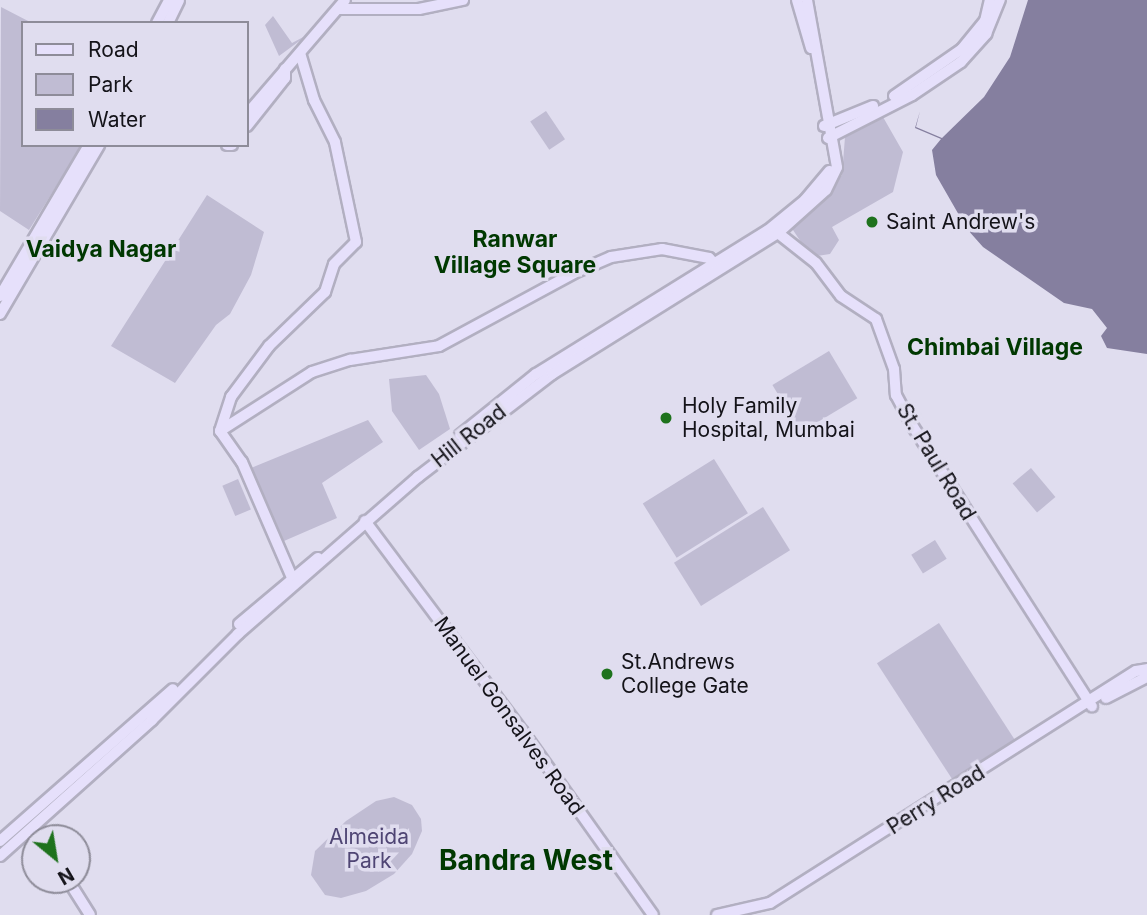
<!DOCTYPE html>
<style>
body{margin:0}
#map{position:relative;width:1147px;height:915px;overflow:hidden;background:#e0ddef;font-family:Inter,sans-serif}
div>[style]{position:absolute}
.green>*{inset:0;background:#c0bcd3;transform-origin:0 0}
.water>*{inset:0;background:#857f9f}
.roads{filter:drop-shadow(2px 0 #b2afc1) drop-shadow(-2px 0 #b2afc1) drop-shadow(0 2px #b2afc1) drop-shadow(0 -2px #b2afc1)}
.secondary>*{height:10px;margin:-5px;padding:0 5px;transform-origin:5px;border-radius:5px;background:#e6e0fb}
.dots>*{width:19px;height:19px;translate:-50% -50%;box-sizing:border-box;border:4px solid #e0ddef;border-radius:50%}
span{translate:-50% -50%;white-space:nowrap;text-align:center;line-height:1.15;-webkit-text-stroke:7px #e0ddef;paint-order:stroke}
.poi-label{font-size:21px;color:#141319}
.left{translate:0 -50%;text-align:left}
.street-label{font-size:21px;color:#141319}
.park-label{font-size:21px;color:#4f4574}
.neighbourhood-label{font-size:23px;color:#003801;font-weight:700}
.district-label{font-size:28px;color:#003801;font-weight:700}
.legend{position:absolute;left:21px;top:21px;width:228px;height:126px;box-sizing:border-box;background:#e0ddef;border:2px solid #8e8c99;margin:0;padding:9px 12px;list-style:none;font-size:21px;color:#141319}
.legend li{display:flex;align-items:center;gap:14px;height:35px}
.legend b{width:35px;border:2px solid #8e8c99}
.north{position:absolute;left:21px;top:824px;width:70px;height:70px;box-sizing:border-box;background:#e0ddef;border:2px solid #8e8c99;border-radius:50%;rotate:150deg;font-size:19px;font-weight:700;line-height:28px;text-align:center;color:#141319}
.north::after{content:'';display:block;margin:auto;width:24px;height:32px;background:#1e721d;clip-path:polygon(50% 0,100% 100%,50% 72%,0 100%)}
</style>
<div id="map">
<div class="green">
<i style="clip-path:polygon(1px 7px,32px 23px,23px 23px,23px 145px,82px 145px,29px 230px,0 211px)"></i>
<i style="clip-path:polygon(273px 16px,292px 43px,309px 34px,279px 56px,265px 25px)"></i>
<i style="left:546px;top:111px;width:34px;height:19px;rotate:56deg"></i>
<i style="clip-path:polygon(883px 117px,903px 152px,893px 192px,832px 227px,839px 240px,830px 254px,817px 256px,807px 251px,791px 227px,814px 210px,842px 175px,845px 137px)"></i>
<i style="clip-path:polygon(207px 195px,264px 232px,251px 275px,230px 314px,216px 325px,175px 383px,111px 346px)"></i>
<i style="left:829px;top:351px;width:55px;height:66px;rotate:59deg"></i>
<i style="clip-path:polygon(426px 375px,439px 394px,450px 429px,419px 450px,392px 411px,389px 379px)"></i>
<i style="clip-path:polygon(368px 420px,383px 442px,322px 483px,337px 518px,284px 541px,251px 468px)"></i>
<i style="left:714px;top:459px;width:64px;height:84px;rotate:58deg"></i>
<i style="left:1031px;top:468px;width:38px;height:24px;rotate:50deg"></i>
<i style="left:238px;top:479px;width:33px;height:17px;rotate:67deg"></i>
<i style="left:763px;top:507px;width:51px;height:105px;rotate:58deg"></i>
<i style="left:935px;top:540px;width:22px;height:28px;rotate:58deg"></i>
<i style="left:939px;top:623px;width:147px;height:74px;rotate:57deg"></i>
<i style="clip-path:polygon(394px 797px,412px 805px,421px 819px,422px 831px,412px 854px,394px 874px,366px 891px,341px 898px,325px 895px,311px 875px,315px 851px,346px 821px,376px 801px)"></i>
</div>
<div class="water">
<i style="clip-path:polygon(1028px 0,1147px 0,1147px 354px,1107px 348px,1101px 336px,1107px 328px,1092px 309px,1064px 303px,983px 247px,967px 229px,936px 175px,932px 150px,941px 139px,915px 128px,920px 111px,916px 127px,942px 138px,984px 97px,1010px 57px)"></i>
</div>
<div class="roads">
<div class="secondary">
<i style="left:797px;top:0;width:50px;rotate:73.7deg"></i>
<i style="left:339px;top:9px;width:80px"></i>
<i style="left:419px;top:9px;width:45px;rotate:-11.6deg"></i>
<i style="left:157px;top:23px;width:26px;rotate:-62deg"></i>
<i style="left:168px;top:23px;width:25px;rotate:-64deg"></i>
<i style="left:894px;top:96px;width:83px;rotate:-34.7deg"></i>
<i style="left:962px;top:49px;width:36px;rotate:-51deg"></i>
<i style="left:985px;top:21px;width:22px;rotate:-77deg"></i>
<i style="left:247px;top:114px;width:150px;rotate:-49.3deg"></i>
<i style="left:247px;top:126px;width:61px;rotate:-51.6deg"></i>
<i style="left:285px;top:78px;width:9px;rotate:-90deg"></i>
<i style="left:824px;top:126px;width:53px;rotate:-22.2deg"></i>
<i style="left:828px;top:138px;width:94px;rotate:-27.1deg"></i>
<i style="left:912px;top:95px;width:59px;rotate:-34deg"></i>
<i style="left:961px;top:62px;width:38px;rotate:-48deg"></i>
<i style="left:986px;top:34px;width:37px;rotate:-68deg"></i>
<i style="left:227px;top:145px;width:5px"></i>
<i style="left:778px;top:233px;width:48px;rotate:38.3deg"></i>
<i style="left:816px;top:263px;width:41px;rotate:52.9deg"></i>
<i style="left:841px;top:296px;width:42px;rotate:33.3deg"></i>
<i style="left:876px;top:319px;width:53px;rotate:70.2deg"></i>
<i style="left:894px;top:369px;width:26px;rotate:86deg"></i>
<i style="left:896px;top:395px;width:34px;rotate:62deg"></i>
<i style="left:912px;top:425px;width:334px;rotate:57.4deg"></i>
<i style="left:0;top:296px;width:175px;rotate:-59.5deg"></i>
<i style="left:0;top:314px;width:196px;rotate:-59.6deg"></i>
<i style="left:220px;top:431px;width:109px;rotate:-32.7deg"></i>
<i style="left:312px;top:372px;width:40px;rotate:-18deg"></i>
<i style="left:350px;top:360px;width:90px;rotate:-8.9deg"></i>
<i style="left:439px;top:346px;width:153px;rotate:-28.4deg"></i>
<i style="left:574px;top:273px;width:40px;rotate:-23.4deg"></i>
<i style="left:611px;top:257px;width:52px;rotate:-8.9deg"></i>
<i style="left:662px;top:249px;width:48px;rotate:10.8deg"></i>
<i style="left:709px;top:258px;width:10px;rotate:45deg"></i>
<i style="left:220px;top:431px;width:36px;rotate:-72deg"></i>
<i style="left:231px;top:397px;width:64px;rotate:-53.3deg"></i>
<i style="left:269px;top:346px;width:78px;rotate:-44deg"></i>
<i style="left:325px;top:292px;width:29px;rotate:-72deg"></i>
<i style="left:334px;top:264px;width:31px;rotate:-45deg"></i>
<i style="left:356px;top:242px;width:102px;rotate:-101.9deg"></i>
<i style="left:335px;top:142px;width:47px;rotate:-116.6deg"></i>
<i style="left:314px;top:100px;width:49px;rotate:-106.6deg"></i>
<i style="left:220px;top:431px;width:38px;rotate:55deg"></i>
<i style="left:242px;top:462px;width:131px;rotate:66.6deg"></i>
<i style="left:460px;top:435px;width:97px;rotate:-38.8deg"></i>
<i style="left:536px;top:374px;width:272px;rotate:-31.8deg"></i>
<i style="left:767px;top:231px;width:49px;rotate:-39.2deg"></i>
<i style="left:805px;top:200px;width:38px;rotate:-50deg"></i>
<i style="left:365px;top:521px;width:264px;rotate:53.2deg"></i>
<i style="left:523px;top:732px;width:224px;rotate:54.6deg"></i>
<i style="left:239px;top:624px;width:103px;rotate:-39.9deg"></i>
<i style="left:1106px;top:698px;width:46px;rotate:-27.1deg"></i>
<i style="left:0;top:841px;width:230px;rotate:-41.3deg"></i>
<i style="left:0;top:856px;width:204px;rotate:-41.8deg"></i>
<i style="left:152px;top:720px;width:122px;rotate:-45deg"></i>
<i style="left:238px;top:634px;width:239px;rotate:-41.1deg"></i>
<i style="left:418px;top:477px;width:169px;rotate:-37.5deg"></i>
<i style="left:552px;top:374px;width:266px;rotate:-32deg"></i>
<i style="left:778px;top:233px;width:64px;rotate:-41.9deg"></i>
<i style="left:826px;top:190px;width:25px;rotate:-64deg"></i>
<i style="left:837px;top:167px;width:170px;rotate:-100.2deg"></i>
<i style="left:68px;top:880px;width:41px;rotate:57.8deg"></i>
<i style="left:717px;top:915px;width:54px;rotate:-12.8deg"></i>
<i style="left:770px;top:903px;width:433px;rotate:-32.4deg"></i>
<i style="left:1136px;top:671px;width:11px;rotate:-10deg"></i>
</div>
</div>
<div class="dots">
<i style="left:872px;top:222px;background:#1e721d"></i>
<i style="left:666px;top:418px;background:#1e721d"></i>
<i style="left:607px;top:674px;background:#1e721d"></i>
</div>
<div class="poi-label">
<span class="left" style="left:886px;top:222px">Saint Andrew's</span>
<span class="left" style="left:682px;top:418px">Holy Family<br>Hospital, Mumbai</span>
<span class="left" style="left:621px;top:674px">St.Andrews<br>College Gate</span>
</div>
<div class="street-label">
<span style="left:469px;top:436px;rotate:-38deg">Hill Road</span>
<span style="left:936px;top:462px;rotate:59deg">St. Paul Road</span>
<span style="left:509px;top:716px;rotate:54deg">Manuel Gonsalves Road</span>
<span style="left:936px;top:800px;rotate:-32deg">Perry Road</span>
</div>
<div class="park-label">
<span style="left:369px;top:849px">Almeida<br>Park</span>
</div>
<div class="neighbourhood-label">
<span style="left:515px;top:252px">Ranwar<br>Village Square</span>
<span style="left:101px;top:249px">Vaidya Nagar</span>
<span style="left:995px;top:347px">Chimbai Village</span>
</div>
<div class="district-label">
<span style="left:526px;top:860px">Bandra West</span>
</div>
<ul class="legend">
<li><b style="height:9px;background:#e6e0fb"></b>Road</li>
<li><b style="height:19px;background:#c0bcd3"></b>Park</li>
<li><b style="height:19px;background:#857f9f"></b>Water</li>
</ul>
<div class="north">N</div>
</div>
